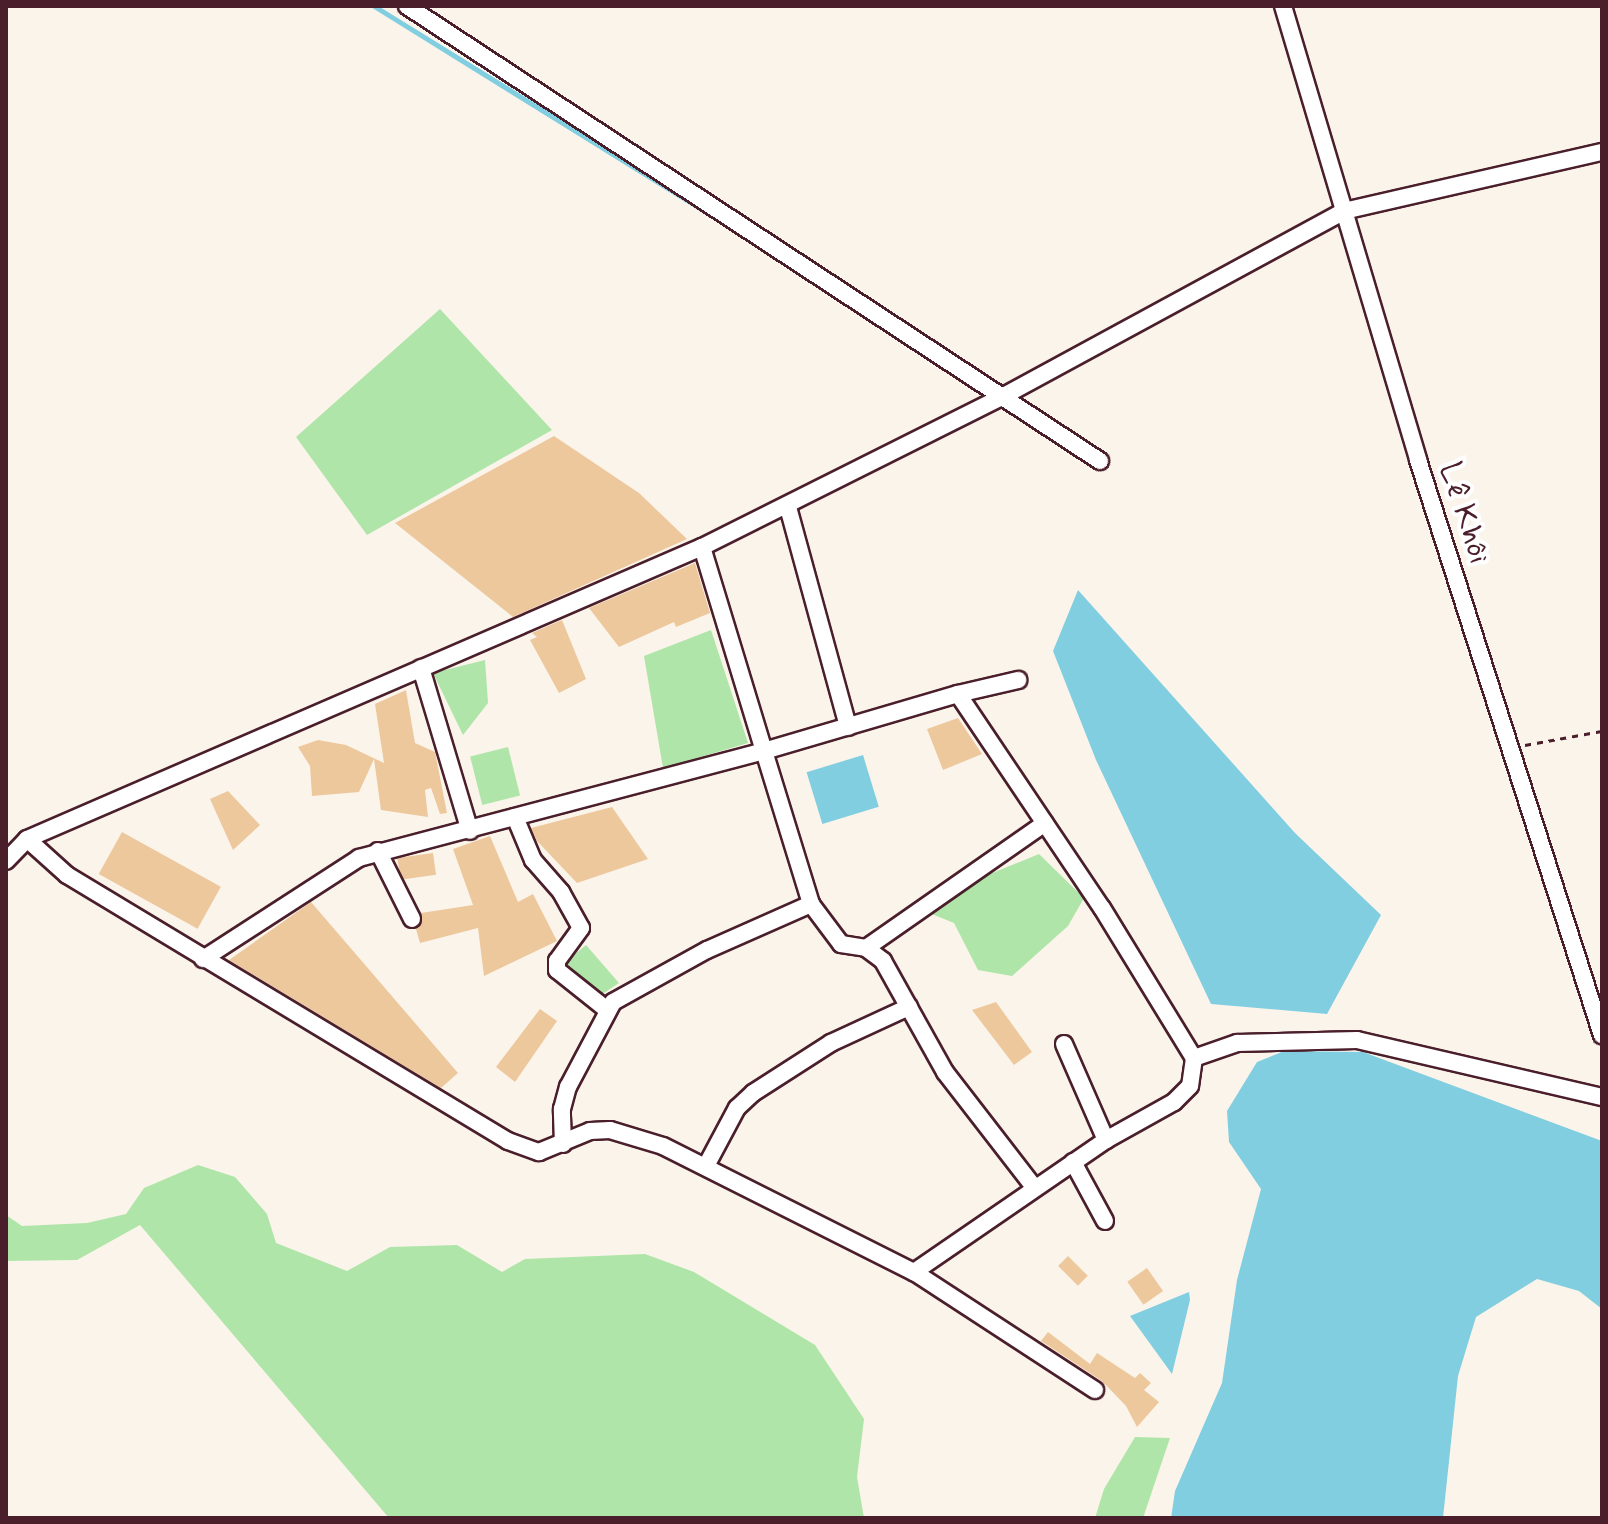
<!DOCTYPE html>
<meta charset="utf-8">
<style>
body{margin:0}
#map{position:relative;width:1608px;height:1524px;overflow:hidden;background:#fbf4eb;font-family:Mynerve,sans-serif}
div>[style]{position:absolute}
.green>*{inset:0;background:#afe5a8;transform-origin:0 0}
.water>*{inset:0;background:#81cee1;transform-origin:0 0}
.stream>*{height:5px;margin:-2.5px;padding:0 2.5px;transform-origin:2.5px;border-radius:2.5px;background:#81cee1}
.building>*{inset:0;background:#edc89d;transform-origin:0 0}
.path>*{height:3px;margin-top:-1.5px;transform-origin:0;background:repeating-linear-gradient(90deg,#4a1f2b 0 6px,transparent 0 12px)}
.roads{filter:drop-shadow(2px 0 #4a1f2b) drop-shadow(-2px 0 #4a1f2b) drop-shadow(0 2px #4a1f2b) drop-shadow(0 -2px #4a1f2b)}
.minor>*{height:16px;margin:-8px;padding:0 8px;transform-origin:8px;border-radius:8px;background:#fff}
span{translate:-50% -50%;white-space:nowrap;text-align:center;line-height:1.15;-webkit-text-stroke:8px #fff;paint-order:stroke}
.street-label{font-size:32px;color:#4a1f2b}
.frame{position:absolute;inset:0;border:8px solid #4a1f2b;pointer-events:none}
</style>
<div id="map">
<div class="green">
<i style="clip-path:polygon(440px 309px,552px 430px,367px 535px,296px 437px)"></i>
<i style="clip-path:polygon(711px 630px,748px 743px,663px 768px,644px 656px)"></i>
<i style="clip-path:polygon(485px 660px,488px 703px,463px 735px,433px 673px)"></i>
<i style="left:508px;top:747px;width:50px;height:39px;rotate:76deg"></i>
<i style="clip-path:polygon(1039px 854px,1084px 898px,1068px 926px,1012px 976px,978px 970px,954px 923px,912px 906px)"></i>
<i style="clip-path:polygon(586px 945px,619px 983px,598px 997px,562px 965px)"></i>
<i style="clip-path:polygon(198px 1165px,235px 1177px,267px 1214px,276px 1243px,347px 1271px,390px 1247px,457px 1245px,502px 1272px,525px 1259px,645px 1254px,694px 1272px,815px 1345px,864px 1419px,857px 1477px,864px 1518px,389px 1518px,140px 1225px,77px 1260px,6px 1261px,6px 1215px,22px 1226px,87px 1223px,126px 1214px,144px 1188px)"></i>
<i style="clip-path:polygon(1135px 1437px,1170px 1438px,1143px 1518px,1095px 1518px,1104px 1489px)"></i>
</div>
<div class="water">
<i style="clip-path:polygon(1078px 590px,1295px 833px,1381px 915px,1327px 1014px,1211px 1004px,1096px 760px,1053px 651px)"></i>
<i style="left:863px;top:755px;width:54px;height:59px;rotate:73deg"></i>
<i style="clip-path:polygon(1284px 1051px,1363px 1052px,1602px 1141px,1602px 1309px,1579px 1291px,1537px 1279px,1476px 1317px,1458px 1376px,1443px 1518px,1171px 1518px,1175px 1491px,1222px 1383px,1237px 1280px,1261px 1189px,1229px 1142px,1227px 1111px,1257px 1062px)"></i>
<i style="clip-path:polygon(1189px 1292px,1190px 1300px,1172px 1374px,1130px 1316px)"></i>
</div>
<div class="stream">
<i style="left:374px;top:6px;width:419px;rotate:31.8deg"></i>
</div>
<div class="building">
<i style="clip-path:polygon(554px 436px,639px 493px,687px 539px,513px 617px,395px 523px)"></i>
<i style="clip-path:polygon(695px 563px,710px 613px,676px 627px,674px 622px,619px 647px,589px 608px)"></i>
<i style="clip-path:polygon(562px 620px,586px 679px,559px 693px,530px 640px,537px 637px,532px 633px)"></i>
<i style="clip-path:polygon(406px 690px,415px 743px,435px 752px,447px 813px,440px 814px,431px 788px,425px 790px,428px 817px,381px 810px,374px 759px,359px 792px,312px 796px,310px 766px,298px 747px,318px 740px,346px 745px,384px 763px,375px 704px)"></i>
<i style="clip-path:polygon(958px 718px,982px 754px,943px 770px,927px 729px)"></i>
<i style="clip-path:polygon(228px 791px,260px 825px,233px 850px,210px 799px)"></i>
<i style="clip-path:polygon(612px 807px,648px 859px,577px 883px,537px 841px,531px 828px)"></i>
<i style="left:122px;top:832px;width:113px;height:48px;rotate:29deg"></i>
<i style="clip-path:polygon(490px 836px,518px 902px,533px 894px,557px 941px,484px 976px,478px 928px,420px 943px,416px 929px,421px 913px,473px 905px,453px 849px)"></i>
<i style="left:433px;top:853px;width:22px;height:36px;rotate:82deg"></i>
<i style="clip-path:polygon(311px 902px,458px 1073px,441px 1088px,229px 960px)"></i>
<i style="clip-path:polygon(996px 1002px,1032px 1052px,1014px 1065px,972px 1010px)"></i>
<i style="clip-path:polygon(540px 1009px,557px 1021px,515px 1082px,496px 1067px)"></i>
<i style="left:1068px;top:1256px;width:28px;height:14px;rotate:45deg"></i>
<i style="left:1147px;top:1268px;width:28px;height:24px;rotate:55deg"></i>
<i style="clip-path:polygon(1048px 1332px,1090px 1364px,1097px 1353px,1135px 1378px,1140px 1373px,1151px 1383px,1144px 1390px,1159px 1402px,1137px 1427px,1126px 1406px,1102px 1381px,1041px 1341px)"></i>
</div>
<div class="path">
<i style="left:1525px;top:745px;width:78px;rotate:-10.3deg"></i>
</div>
<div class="roads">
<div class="minor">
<i style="left:407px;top:6px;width:829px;rotate:33.29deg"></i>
<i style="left:1283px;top:6px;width:474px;rotate:73.4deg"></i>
<i style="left:1418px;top:460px;width:604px;rotate:72.26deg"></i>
<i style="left:788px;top:507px;width:228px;rotate:74.7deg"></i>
<i style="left:702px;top:547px;width:333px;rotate:-26.6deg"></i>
<i style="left:1000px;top:398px;width:392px;rotate:-28.5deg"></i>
<i style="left:1344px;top:211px;width:265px;rotate:-12.9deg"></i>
<i style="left:421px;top:668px;width:170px;rotate:73.3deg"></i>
<i style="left:958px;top:694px;width:62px;rotate:-13.1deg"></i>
<i style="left:515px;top:817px;width:47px;rotate:67.3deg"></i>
<i style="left:533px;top:860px;width:43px;rotate:48.8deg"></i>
<i style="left:561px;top:892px;width:41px;rotate:60.9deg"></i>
<i style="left:581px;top:928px;width:41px;rotate:126deg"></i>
<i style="left:557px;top:961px;width:9px;rotate:90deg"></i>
<i style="left:557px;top:970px;width:63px;rotate:38.5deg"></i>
<i style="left:27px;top:839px;width:54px;rotate:42deg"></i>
<i style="left:67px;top:875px;width:515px;rotate:31.1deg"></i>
<i style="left:508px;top:1141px;width:33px;rotate:20deg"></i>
<i style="left:539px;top:1152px;width:55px;rotate:-22.4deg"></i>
<i style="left:590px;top:1131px;width:20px;rotate:-3deg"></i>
<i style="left:610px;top:1130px;width:55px;rotate:16.8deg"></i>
<i style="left:663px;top:1146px;width:281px;rotate:26.7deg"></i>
<i style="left:914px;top:1272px;width:216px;rotate:33.1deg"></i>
<i style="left:378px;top:851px;width:76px;rotate:63.4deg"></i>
<i style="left:6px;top:861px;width:30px;rotate:-46deg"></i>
<i style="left:27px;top:839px;width:735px;rotate:-23.39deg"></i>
<i style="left:702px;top:547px;width:213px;rotate:73.1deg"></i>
<i style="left:764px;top:751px;width:202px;rotate:-16.4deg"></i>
<i style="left:958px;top:694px;width:258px;rotate:56.1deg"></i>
<i style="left:1102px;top:908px;width:176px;rotate:58.5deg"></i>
<i style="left:1194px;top:1058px;width:28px;rotate:98deg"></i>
<i style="left:1190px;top:1086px;width:23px;rotate:135deg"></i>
<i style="left:1174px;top:1102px;width:78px;rotate:150.8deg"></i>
<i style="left:1106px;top:1140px;width:233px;rotate:145.5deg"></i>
<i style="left:866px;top:948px;width:218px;rotate:-34.9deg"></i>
<i style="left:203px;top:959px;width:186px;rotate:-32.9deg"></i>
<i style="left:359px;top:858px;width:419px;rotate:-14.8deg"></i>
<i style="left:764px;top:751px;width:160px;rotate:72.9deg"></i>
<i style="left:811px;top:904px;width:50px;rotate:53.1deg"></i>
<i style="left:841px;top:944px;width:25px;rotate:9deg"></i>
<i style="left:866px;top:948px;width:21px;rotate:37deg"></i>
<i style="left:883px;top:961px;width:127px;rotate:60.8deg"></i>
<i style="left:945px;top:1072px;width:145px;rotate:52.3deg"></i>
<i style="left:1064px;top:1044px;width:105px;rotate:66.4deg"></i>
<i style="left:1194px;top:1058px;width:46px;rotate:-19.2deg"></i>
<i style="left:1237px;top:1043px;width:120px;rotate:-1.4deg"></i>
<i style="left:1357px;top:1040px;width:252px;rotate:13.1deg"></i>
<i style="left:563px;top:1144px;width:35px;rotate:-92deg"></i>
<i style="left:562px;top:1109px;width:23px;rotate:-75deg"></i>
<i style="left:568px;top:1087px;width:96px;rotate:-62.1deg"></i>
<i style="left:613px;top:1002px;width:107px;rotate:-29deg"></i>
<i style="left:707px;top:950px;width:114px;rotate:-23.9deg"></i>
<i style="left:1073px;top:1162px;width:67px;rotate:61.5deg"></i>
<i style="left:706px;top:1166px;width:66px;rotate:-61.9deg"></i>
<i style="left:737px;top:1108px;width:22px;rotate:-43deg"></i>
<i style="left:753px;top:1093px;width:93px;rotate:-32.7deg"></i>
<i style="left:831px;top:1043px;width:86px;rotate:-24.8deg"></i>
</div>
</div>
<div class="street-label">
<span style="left:1464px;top:513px;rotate:72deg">Lê Khôi</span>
</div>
<div class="frame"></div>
</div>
